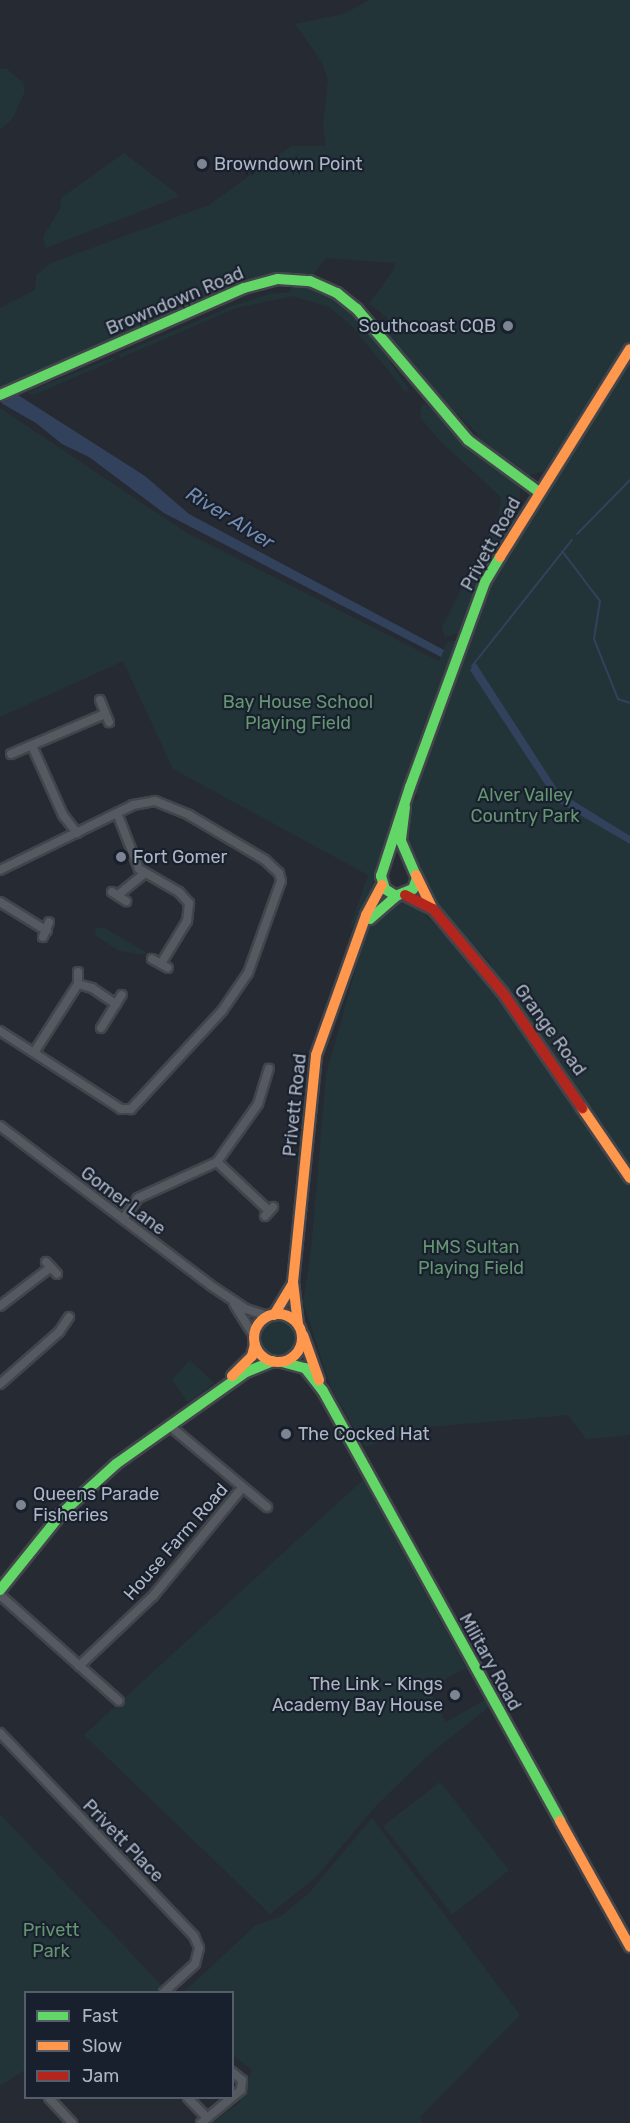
<!DOCTYPE html>
<style>
body{margin:0}
#map{position:relative;width:630px;height:2123px;overflow:hidden;background:#262a32;font-family:Rubik,sans-serif}
div>[style]{position:absolute}
.green>*{inset:0;background:#233438;transform-origin:0 0}
.round{border-radius:50%}
.water>*{inset:0;background:#32425c}
.stream>*{height:2px;margin:-1px;padding:0 1px;transform-origin:1px;border-radius:1px;background:#32425c}
.roads{filter:drop-shadow(2px 0 #42454b) drop-shadow(-2px 0 #42454b) drop-shadow(0 2px #42454b) drop-shadow(0 -2px #42454b)}
.street>*{height:8px;margin:-4px;padding:0 4px;transform-origin:4px;border-radius:4px;background:#555960}
.fast>*{height:10px;margin:-5px;padding:0 5px;transform-origin:5px;border-radius:5px;background:#63d668}
.slow>*{height:10px;margin:-5px;padding:0 5px;transform-origin:5px;border-radius:5px;background:#ff974d}
.slow>.ring{margin:-5px;padding:0;box-sizing:content-box;background:none;border:10px solid #ff974d;border-radius:50%}
.jam>*{height:10px;margin:-5px;padding:0 5px;transform-origin:5px;border-radius:5px;background:#b3261e}
.dots>*{width:16px;height:16px;translate:-50% -50%;box-sizing:border-box;border:3px solid #19202d;border-radius:50%}
span{translate:-50% -50%;white-space:nowrap;text-align:center;line-height:1.15;-webkit-text-stroke:4.5px #19202d;paint-order:stroke}
.poi-label{font-size:18px;color:#aeb6c5}
.left{translate:0 -50%;text-align:left}
.right{translate:-100% -50%;text-align:right}
.street-label{font-size:18px;color:#aeb6c5}
.park-label{font-size:18px;color:#659672}
.water-label{font-size:20px;color:#748bae;font-style:italic}
.legend{position:absolute;left:24px;top:1991px;width:210px;height:108px;box-sizing:border-box;background:#19202d;border:2px solid #555c6a;margin:0;padding:8px 10px;list-style:none;font-size:18px;color:#aeb6c5}
.legend li{display:flex;align-items:center;gap:12px;height:30px}
.legend b{width:30px;border:2px solid #555c6a}
</style>
<div id="map">
<div class="green">
<i style="clip-path:polygon(370px 0,630px 0,630px 342px,544px 471px,524px 477px,479px 444px,477px 433px,457px 413px,452px 415px,387px 336px,387px 317px,369px 304px,395px 268px,395px 263px,326px 258px,312px 276px,278px 273px,243px 282px,0 388px,0 308px,35px 290px,36px 275px,51px 263px,209px 205px,291px 146px,326px 146px,323px 126px,328px 80px,322px 62px,295px 24px,343px 14px)"></i>
<i style="clip-path:polygon(6px 68px,22px 82px,25px 91px,13px 118px,0 130px,0 69px)"></i>
<i style="clip-path:polygon(124px 153px,180px 196px,46px 248px,43px 237px,60px 209px,61px 198px)"></i>
<i style="clip-path:polygon(290px 283px,321px 289px,345px 303px,388px 351px,390px 362px,409px 390px,406px 392px,351px 325px,329px 307px,292px 296px,236px 308px,120px 358px,119px 354px,235px 305px,269px 294px,291px 292px)"></i>
<i style="clip-path:polygon(114px 357px,115px 360px,33px 395px,27px 392px)"></i>
<i style="clip-path:polygon(630px 360px,630px 1171px,563px 1066px,494px 973px,490px 962px,458px 930px,437px 902px,413px 859px,405px 837px,412px 799px,417px 801px,419px 795px,413px 794px,490px 582px)"></i>
<i style="clip-path:polygon(425px 403px,478px 457px,520px 485px,520px 511px,476px 589px,460px 633px,445px 637px,442px 628px,499px 513px,501px 497px,441px 442px,420px 417px,421px 406px)"></i>
<i style="clip-path:polygon(0 408px,187px 533px,439px 661px,447px 642px,458px 640px,376px 873px,370px 898px,356px 926px,350px 927px,368px 875px,173px 769px,123px 661px,0 717px)"></i>
<i style="clip-path:polygon(399px 899px,411px 900px,464px 955px,491px 992px,504px 1000px,571px 1096px,568px 1101px,571px 1107px,578px 1107px,630px 1188px,630px 1435px,586px 1439px,568px 1415px,428px 1427px,365px 1447px,331px 1388px,303px 1302px,311px 1250px,326px 1074px,366px 933px,382px 909px)"></i>
<i style="clip-path:polygon(103px 927px,149px 954px,149px 955px,119px 951px,95px 935px,96px 929px)"></i>
<i class="round" style="left:262px;top:1320px;width:36px;height:36px"></i>
<i style="clip-path:polygon(190px 1360px,214px 1383px,188px 1403px,172px 1380px)"></i>
<i style="clip-path:polygon(363px 1480px,466px 1668px,428px 1688px,446px 1722px,485px 1700px,489px 1707px,426px 1757px,374px 1808px,315px 1878px,270px 1914px,84px 1735px)"></i>
<i style="left:440px;top:1782px;width:112px;height:72px;rotate:52deg"></i>
<i style="clip-path:polygon(0 1814px,163px 1987px,154px 1992px,26px 1992px,25px 2070px,0 2086px)"></i>
<i style="clip-path:polygon(372px 1818px,520px 2015px,420px 2117px,422px 2123px,212px 2123px,239px 2103px,252px 2070px,233px 2055px,232px 1992px,184px 1992px,256px 1925px,280px 1917px,309px 1893px)"></i>
</div>
<div class="water">
<i style="clip-path:polygon(18px 395px,145px 476px,189px 514px,444px 650px,441px 657px,164px 513px,89px 457px,62px 444px,36px 423px,1px 403px)"></i>
<i style="clip-path:polygon(475px 662px,559px 792px,630px 836px,630px 844px,556px 801px,470px 670px)"></i>
</div>
<div class="stream">
<i style="left:577px;top:534px;width:76px;rotate:-45.5deg"></i>
<i style="left:562px;top:551px;width:63px;rotate:52.8deg"></i>
<i style="left:600px;top:601px;width:38px;rotate:99deg"></i>
<i style="left:594px;top:639px;width:65px;rotate:68.2deg"></i>
<i style="left:618px;top:699px;width:13px;rotate:18deg"></i>
<i style="left:472px;top:666px;width:161px;rotate:-51.6deg"></i>
</div>
<div class="roads">
<div class="street">
<i style="left:100px;top:700px;width:24px;rotate:68deg"></i>
<i style="left:33px;top:748px;width:73px;rotate:65.9deg"></i>
<i style="left:63px;top:815px;width:23px;rotate:52deg"></i>
<i style="left:11px;top:754px;width:102px;rotate:-23.1deg"></i>
<i style="left:117px;top:813px;width:60px;rotate:68.6deg"></i>
<i style="left:139px;top:869px;width:46px;rotate:29.9deg"></i>
<i style="left:179px;top:892px;width:15px;rotate:48deg"></i>
<i style="left:189px;top:903px;width:18px;rotate:96deg"></i>
<i style="left:187px;top:921px;width:48px;rotate:121.4deg"></i>
<i style="left:0;top:870px;width:148px;rotate:-26deg"></i>
<i style="left:133px;top:805px;width:22px;rotate:-10deg"></i>
<i style="left:155px;top:801px;width:37px;rotate:22deg"></i>
<i style="left:189px;top:815px;width:88px;rotate:30.6deg"></i>
<i style="left:265px;top:860px;width:19px;rotate:43deg"></i>
<i style="left:279px;top:873px;width:8px;rotate:76deg"></i>
<i style="left:281px;top:881px;width:98px;rotate:109.7deg"></i>
<i style="left:248px;top:973px;width:46px;rotate:124.4deg"></i>
<i style="left:222px;top:1011px;width:134px;rotate:132.9deg"></i>
<i style="left:131px;top:1109px;width:10px;rotate:180deg"></i>
<i style="left:121px;top:1109px;width:144px;rotate:-147.2deg"></i>
<i style="left:112px;top:892px;width:17px;rotate:33deg"></i>
<i style="left:118px;top:895px;width:33px;rotate:-39deg"></i>
<i style="left:0;top:902px;width:55px;rotate:31.7deg"></i>
<i style="left:43px;top:937px;width:16px;rotate:-68deg"></i>
<i style="left:152px;top:959px;width:18px;rotate:29deg"></i>
<i style="left:78px;top:972px;width:12px;rotate:90deg"></i>
<i style="left:101px;top:1028px;width:39px;rotate:-58deg"></i>
<i style="left:35px;top:1051px;width:80px;rotate:-57.3deg"></i>
<i style="left:78px;top:984px;width:15px;rotate:16deg"></i>
<i style="left:92px;top:988px;width:29px;rotate:34deg"></i>
<i style="left:0;top:1126px;width:263px;rotate:37.1deg"></i>
<i style="left:210px;top:1285px;width:43px;rotate:33.7deg"></i>
<i style="left:246px;top:1309px;width:23px;rotate:18deg"></i>
<i style="left:217px;top:1162px;width:71px;rotate:43.3deg"></i>
<i style="left:265px;top:1216px;width:12px;rotate:-48deg"></i>
<i style="left:123px;top:1219px;width:26px;rotate:-54deg"></i>
<i style="left:138px;top:1198px;width:87px;rotate:-24.5deg"></i>
<i style="left:217px;top:1162px;width:71px;rotate:-54.7deg"></i>
<i style="left:258px;top:1104px;width:37px;rotate:-73deg"></i>
<i style="left:46px;top:1262px;width:16px;rotate:47deg"></i>
<i style="left:234px;top:1304px;width:38px;rotate:58deg"></i>
<i style="left:0;top:1306px;width:64px;rotate:-37.4deg"></i>
<i style="left:0;top:1384px;width:79px;rotate:-41.4deg"></i>
<i style="left:59px;top:1332px;width:18px;rotate:-56deg"></i>
<i style="left:171px;top:1427px;width:125px;rotate:39.8deg"></i>
<i style="left:0;top:1595px;width:159px;rotate:41.7deg"></i>
<i style="left:79px;top:1666px;width:102px;rotate:-43.4deg"></i>
<i style="left:153px;top:1596px;width:141px;rotate:-50.5deg"></i>
<i style="left:0;top:1733px;width:281px;rotate:46.3deg"></i>
<i style="left:194px;top:1936px;width:13px;rotate:67deg"></i>
<i style="left:199px;top:1948px;width:16px;rotate:104deg"></i>
<i style="left:195px;top:1964px;width:42px;rotate:137.9deg"></i>
<i style="left:49px;top:2098px;width:34px;rotate:47deg"></i>
<i style="left:188px;top:2098px;width:28px;rotate:46deg"></i>
<i style="left:201px;top:2123px;width:52px;rotate:-39.5deg"></i>
<i style="left:241px;top:2090px;width:10px;rotate:-84deg"></i>
<i style="left:242px;top:2080px;width:13px;rotate:-141deg"></i>
</div>
<div class="fast">
<i style="left:0;top:395px;width:266px;rotate:-23.7deg"></i>
<i style="left:244px;top:288px;width:35px;rotate:-15deg"></i>
<i style="left:278px;top:279px;width:32px;rotate:4deg"></i>
<i style="left:310px;top:281px;width:30px;rotate:24deg"></i>
<i style="left:337px;top:293px;width:26px;rotate:39deg"></i>
<i style="left:357px;top:309px;width:172px;rotate:49.7deg"></i>
<i style="left:468px;top:440px;width:88px;rotate:36.2deg"></i>
<i style="left:405px;top:807px;width:34px;rotate:97deg"></i>
<i style="left:401px;top:841px;width:40px;rotate:66.6deg"></i>
<i style="left:417px;top:878px;width:12px;rotate:110deg"></i>
<i style="left:413px;top:889px;width:18px;rotate:158deg"></i>
<i style="left:396px;top:896px;width:13px;rotate:-148deg"></i>
<i style="left:385px;top:889px;width:14px;rotate:-107deg"></i>
<i style="left:381px;top:876px;width:94px;rotate:-72deg"></i>
<i style="left:410px;top:787px;width:218px;rotate:-69.9deg"></i>
<i style="left:485px;top:582px;width:29px;rotate:-59deg"></i>
<i style="left:370px;top:919px;width:35px;rotate:-41deg"></i>
<i style="left:282px;top:1362px;width:24px;rotate:15deg"></i>
<i style="left:305px;top:1368px;width:29px;rotate:52deg"></i>
<i style="left:323px;top:1391px;width:491px;rotate:61.1deg"></i>
<i style="left:0;top:1590px;width:99px;rotate:-51.2deg"></i>
<i style="left:62px;top:1513px;width:73px;rotate:-42.2deg"></i>
<i style="left:116px;top:1464px;width:159px;rotate:-35.3deg"></i>
<i style="left:246px;top:1372px;width:29px;rotate:-22deg"></i>
</div>
<div class="slow">
<i style="left:500px;top:557px;width:245px;rotate:-58deg"></i>
<i style="left:416px;top:875px;width:37px;rotate:64deg"></i>
<i style="left:582px;top:1108px;width:85px;rotate:55.6deg"></i>
<i class="ring" style="left:254px;top:1314px;width:38px;height:38px"></i>
<i style="left:274px;top:1315px;width:37px;rotate:-59deg"></i>
<i style="left:298px;top:1324px;width:42px;rotate:-96.8deg"></i>
<i style="left:293px;top:1282px;width:228px;rotate:-84.2deg"></i>
<i style="left:316px;top:1055px;width:149px;rotate:-70.3deg"></i>
<i style="left:366px;top:915px;width:34px;rotate:-62deg"></i>
<i style="left:303px;top:1335px;width:48px;rotate:70.4deg"></i>
<i style="left:232px;top:1376px;width:28px;rotate:-45deg"></i>
<i style="left:252px;top:1356px;width:12px;rotate:-76deg"></i>
<i style="left:560px;top:1821px;width:144px;rotate:60.9deg"></i>
</div>
<div class="jam">
<i style="left:405px;top:895px;width:31px;rotate:27deg"></i>
<i style="left:433px;top:909px;width:109px;rotate:50.2deg"></i>
<i style="left:503px;top:993px;width:140px;rotate:55.5deg"></i>
</div>
</div>
<div class="dots">
<i style="left:202px;top:164px;background:#7e8592"></i>
<i style="left:508px;top:326px;background:#7e8592"></i>
<i style="left:121px;top:857px;background:#7e8592"></i>
<i style="left:286px;top:1434px;background:#7e8592"></i>
<i style="left:21px;top:1505px;background:#7e8592"></i>
<i style="left:455px;top:1695px;background:#7e8592"></i>
</div>
<div class="poi-label">
<span class="left" style="left:214px;top:164px">Browndown Point</span>
<span class="right" style="left:496px;top:326px">Southcoast CQB</span>
<span class="left" style="left:133px;top:857px">Fort Gomer</span>
<span class="left" style="left:298px;top:1434px">The Cocked Hat</span>
<span class="left" style="left:33px;top:1505px">Queens Parade<br>Fisheries</span>
<span class="right" style="left:443px;top:1695px">The Link - Kings<br>Academy Bay House</span>
</div>
<div class="street-label">
<span style="left:175px;top:301px;rotate:-23deg">Browndown Road</span>
<span style="left:491px;top:544px;rotate:-61deg">Privett Road</span>
<span style="left:550px;top:1030px;rotate:54deg">Grange Road</span>
<span style="left:295px;top:1105px;rotate:-84deg">Privett Road</span>
<span style="left:123px;top:1201px;rotate:37deg">Gomer Lane</span>
<span style="left:176px;top:1542px;rotate:-49deg">House Farm Road</span>
<span style="left:490px;top:1662px;rotate:61deg">Military Road</span>
<span style="left:123px;top:1841px;rotate:46deg">Privett Place</span>
</div>
<div class="park-label">
<span style="left:298px;top:713px">Bay House School<br>Playing Field</span>
<span style="left:525px;top:806px">Alver Valley<br>Country Park</span>
<span style="left:471px;top:1258px">HMS Sultan<br>Playing Field</span>
<span style="left:51px;top:1941px">Privett<br>Park</span>
</div>
<div class="water-label">
<span style="left:230px;top:518px;rotate:32deg">River Alver</span>
</div>
<ul class="legend">
<li><b style="height:8px;background:#63d668"></b>Fast</li>
<li><b style="height:8px;background:#ff974d"></b>Slow</li>
<li><b style="height:8px;background:#b3261e"></b>Jam</li>
</ul>
</div>
